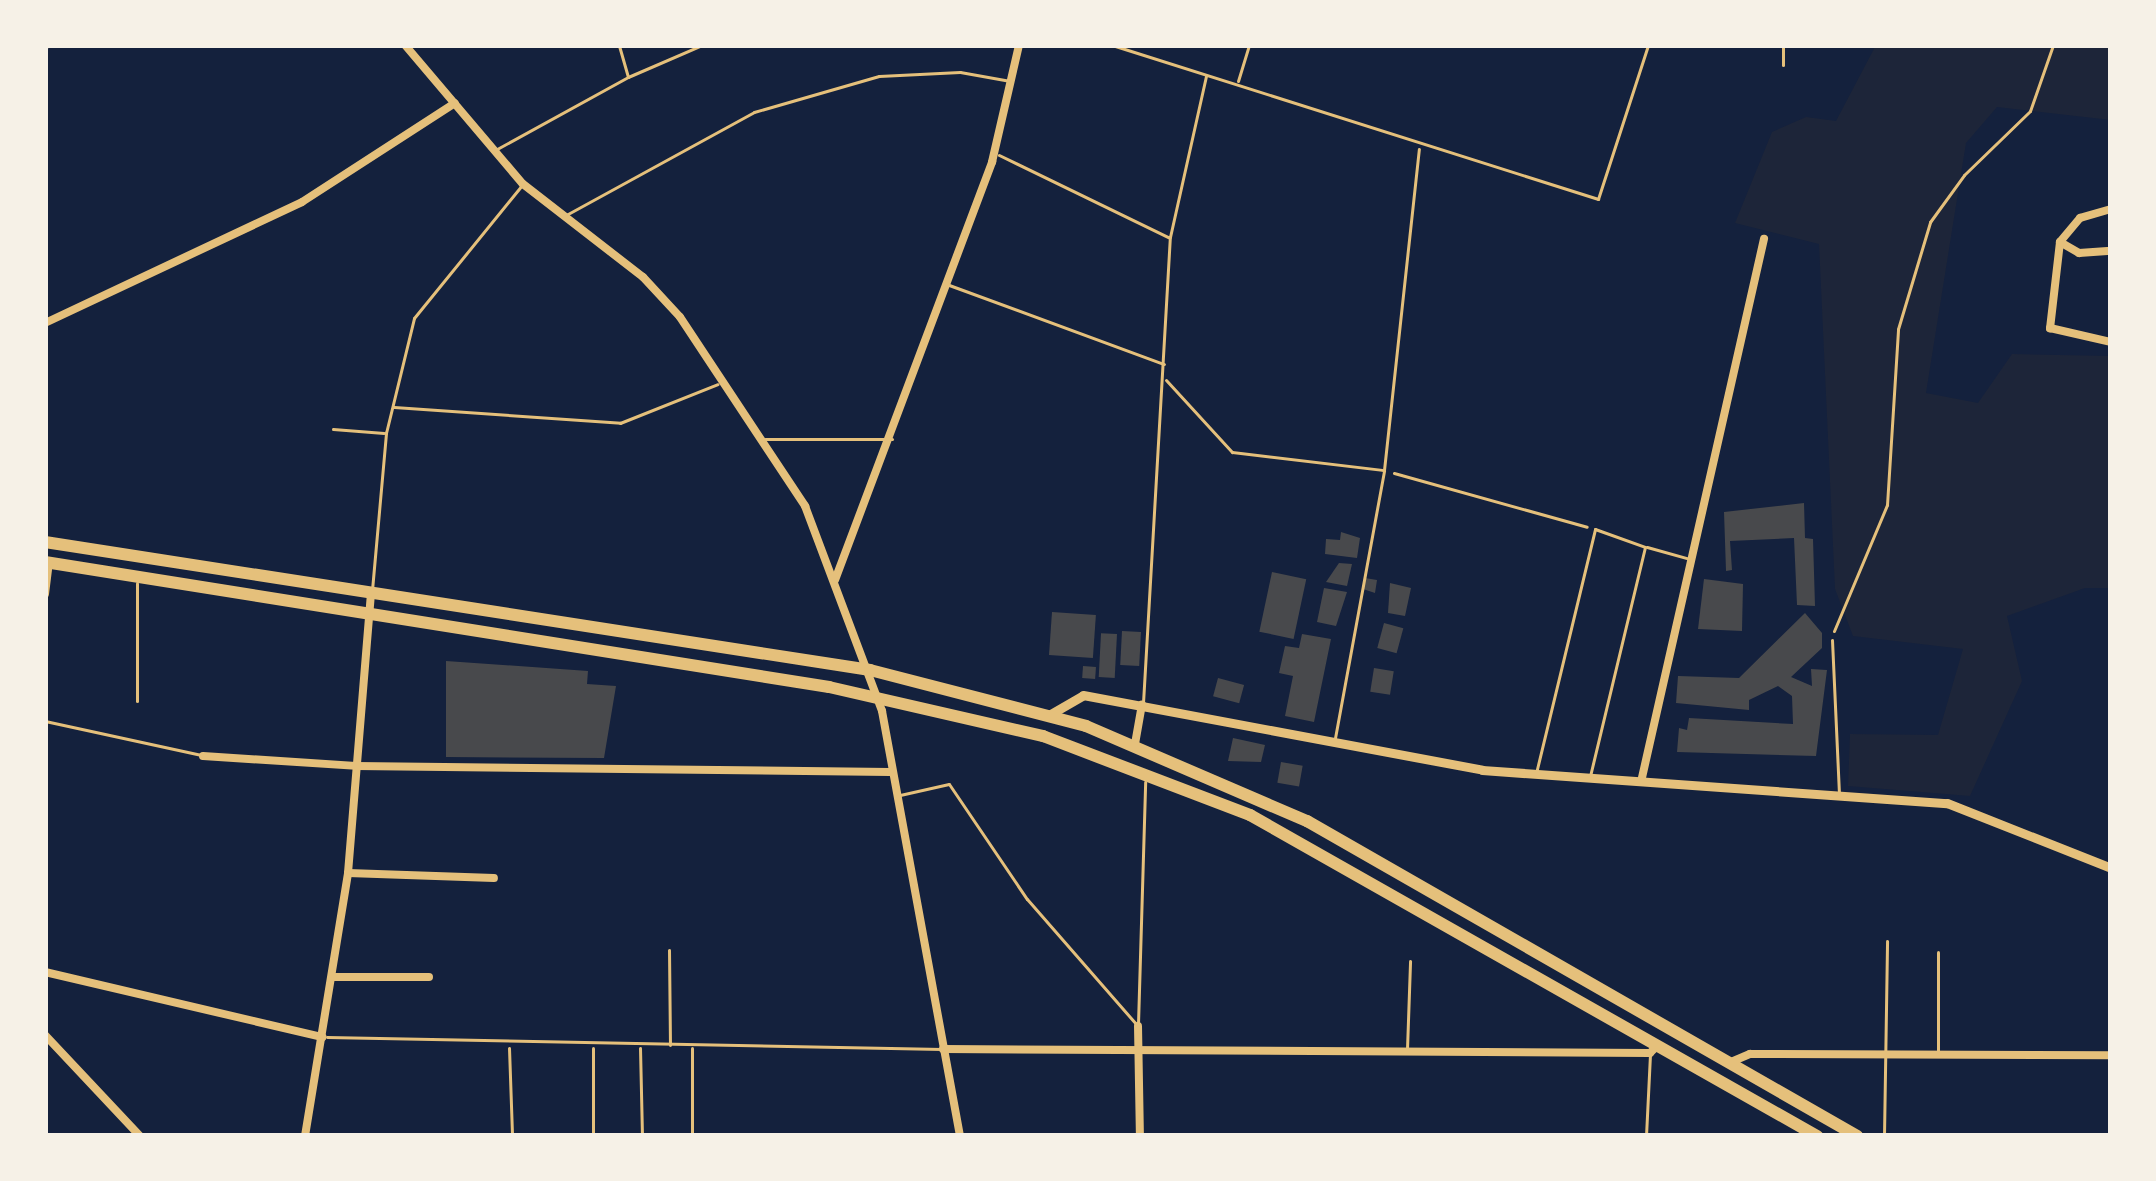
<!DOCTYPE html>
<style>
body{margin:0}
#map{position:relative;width:2156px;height:1181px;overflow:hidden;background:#14213d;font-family:Roboto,sans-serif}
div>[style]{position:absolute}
.green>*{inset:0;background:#1d2539}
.building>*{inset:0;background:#48494c;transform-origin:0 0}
.path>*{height:3px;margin:-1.5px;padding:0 1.5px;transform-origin:1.5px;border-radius:1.5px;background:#e5c07b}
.service>*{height:3px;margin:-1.5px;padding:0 1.5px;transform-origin:1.5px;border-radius:1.5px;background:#e5c07b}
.minor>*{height:8px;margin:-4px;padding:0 4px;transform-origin:4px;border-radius:4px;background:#e5c07b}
.tertiary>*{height:9px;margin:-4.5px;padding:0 4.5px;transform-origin:4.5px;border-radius:4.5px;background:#e5c07b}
.primary>*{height:12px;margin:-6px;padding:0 6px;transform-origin:6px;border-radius:6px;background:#e5c07b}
span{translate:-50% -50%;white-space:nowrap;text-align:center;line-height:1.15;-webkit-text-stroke:12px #f6f1e7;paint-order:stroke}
.frame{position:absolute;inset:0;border:48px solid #f6f1e7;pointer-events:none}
</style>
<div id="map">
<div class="green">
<i style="clip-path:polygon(1876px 45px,2111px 45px,2111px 120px,1997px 107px,1966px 143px,1926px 393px,1978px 403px,2012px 354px,2111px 356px,2111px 588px,2085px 588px,2007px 616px,2022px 681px,1970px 796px,1848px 786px,1850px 734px,1938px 735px,1963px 649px,1853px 636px,1835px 589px,1819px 244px,1735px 223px,1772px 132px,1806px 117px,1836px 121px)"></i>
</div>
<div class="building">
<i style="clip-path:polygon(1804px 503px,1805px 538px,1813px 539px,1815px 606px,1797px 605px,1794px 538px,1730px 541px,1732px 570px,1726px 571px,1724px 512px)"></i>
<i style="clip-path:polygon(1341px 532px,1360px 538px,1357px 558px,1325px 554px,1326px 539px,1340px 540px)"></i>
<i style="clip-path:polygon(1339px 563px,1352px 564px,1347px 586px,1326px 582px)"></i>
<i style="left:1272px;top:572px;width:35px;height:61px;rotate:12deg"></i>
<i style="clip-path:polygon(1365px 578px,1377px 580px,1375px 593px,1363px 589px)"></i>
<i style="clip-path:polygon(1704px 579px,1743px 584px,1742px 631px,1698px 629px)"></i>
<i style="clip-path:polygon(1390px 583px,1411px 588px,1405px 616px,1388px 613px)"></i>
<i style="clip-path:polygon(1324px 588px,1347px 592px,1336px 626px,1317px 622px)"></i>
<i style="left:1052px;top:612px;width:44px;height:43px;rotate:4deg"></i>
<i style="clip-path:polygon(1805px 613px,1822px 633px,1822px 648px,1791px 677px,1812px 686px,1811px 669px,1827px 670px,1816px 756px,1677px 752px,1679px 728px,1687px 730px,1689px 718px,1793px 724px,1792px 696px,1778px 686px,1749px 700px,1749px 710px,1676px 703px,1678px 676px,1739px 678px)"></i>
<i style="left:1384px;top:623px;width:20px;height:26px;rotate:15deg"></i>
<i style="left:1122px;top:631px;width:19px;height:34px;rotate:3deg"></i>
<i style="left:1117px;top:634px;width:44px;height:16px;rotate:93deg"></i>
<i style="clip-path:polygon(1302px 634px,1331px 639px,1314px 722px,1285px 716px,1293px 676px,1279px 673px,1285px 646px,1299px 648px)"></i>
<i style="clip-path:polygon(446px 661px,588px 671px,587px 684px,616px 686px,604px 758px,446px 757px)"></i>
<i style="left:1083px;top:666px;width:13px;height:12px;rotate:4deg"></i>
<i style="left:1374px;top:668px;width:20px;height:24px;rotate:9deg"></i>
<i style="left:1218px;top:678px;width:27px;height:19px;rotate:15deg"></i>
<i style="clip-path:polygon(1233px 738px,1265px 745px,1261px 762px,1228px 761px)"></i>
<i style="left:1281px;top:762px;width:22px;height:21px;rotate:10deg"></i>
</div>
<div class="path">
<i style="left:1394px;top:473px;width:200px;rotate:15.6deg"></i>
<i style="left:1834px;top:631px;width:137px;rotate:-67.2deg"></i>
<i style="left:1887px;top:505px;width:176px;rotate:-86.4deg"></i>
<i style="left:1898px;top:329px;width:112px;rotate:-73.3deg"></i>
<i style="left:1930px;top:222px;width:58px;rotate:-54.1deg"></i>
<i style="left:1964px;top:175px;width:92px;rotate:-44.1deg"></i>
<i style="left:2030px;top:111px;width:70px;rotate:-70.8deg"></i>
</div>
<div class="service">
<i style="left:1112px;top:45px;width:510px;rotate:17.58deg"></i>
<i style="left:1598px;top:199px;width:162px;rotate:-72deg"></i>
<i style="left:1783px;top:65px;width:20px;rotate:-90deg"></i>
<i style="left:628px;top:77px;width:81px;rotate:-23.4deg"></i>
<i style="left:1238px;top:81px;width:38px;rotate:-73deg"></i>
<i style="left:497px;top:149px;width:149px;rotate:-28.8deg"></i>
<i style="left:628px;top:77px;width:33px;rotate:-106deg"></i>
<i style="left:999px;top:155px;width:188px;rotate:25.9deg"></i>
<i style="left:566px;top:215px;width:214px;rotate:-28.7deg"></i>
<i style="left:754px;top:112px;width:130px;rotate:-16.1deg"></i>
<i style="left:879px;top:76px;width:81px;rotate:-2.8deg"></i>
<i style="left:960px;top:72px;width:51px;rotate:10.2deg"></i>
<i style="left:949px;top:285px;width:229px;rotate:20.2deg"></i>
<i style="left:1166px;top:380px;width:98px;rotate:47.5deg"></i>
<i style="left:1232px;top:452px;width:151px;rotate:6.8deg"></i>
<i style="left:394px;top:407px;width:227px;rotate:4deg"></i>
<i style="left:620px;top:423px;width:105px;rotate:-21.7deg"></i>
<i style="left:333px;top:429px;width:51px;rotate:4.5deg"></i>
<i style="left:765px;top:439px;width:127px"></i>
<i style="left:1647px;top:547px;width:45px;rotate:15.6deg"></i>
<i style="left:137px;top:583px;width:118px;rotate:90deg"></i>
<i style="left:372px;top:590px;width:158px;rotate:-84.9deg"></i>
<i style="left:386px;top:433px;width:118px;rotate:-76.3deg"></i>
<i style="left:414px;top:318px;width:171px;rotate:-50.9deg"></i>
<i style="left:1832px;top:640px;width:153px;rotate:87.4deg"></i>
<i style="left:1143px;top:703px;width:467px;rotate:-86.7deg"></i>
<i style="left:1170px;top:237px;width:165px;rotate:-77.4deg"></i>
<i style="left:45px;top:721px;width:160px;rotate:12.3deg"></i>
<i style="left:1335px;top:738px;width:272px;rotate:-79.6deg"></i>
<i style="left:1384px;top:470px;width:323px;rotate:-83.8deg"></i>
<i style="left:1537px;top:769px;width:247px;rotate:-76.4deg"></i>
<i style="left:1595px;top:529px;width:53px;rotate:19.8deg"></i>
<i style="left:1645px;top:547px;width:236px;rotate:103.5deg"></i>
<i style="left:900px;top:795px;width:50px;rotate:-12.7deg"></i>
<i style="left:949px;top:784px;width:139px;rotate:55.9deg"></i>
<i style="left:1027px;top:899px;width:167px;rotate:48.9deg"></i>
<i style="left:669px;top:950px;width:95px;rotate:89.4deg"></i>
<i style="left:1138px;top:1024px;width:242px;rotate:-88.3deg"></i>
<i style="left:327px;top:1037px;width:615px;rotate:1.12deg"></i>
<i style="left:509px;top:1048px;width:88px;rotate:88deg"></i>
<i style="left:593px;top:1048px;width:88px;rotate:90deg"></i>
<i style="left:640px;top:1048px;width:88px;rotate:88.7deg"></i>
<i style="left:692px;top:1048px;width:88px;rotate:90deg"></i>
<i style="left:1407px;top:1049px;width:88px;rotate:-88deg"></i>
<i style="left:1938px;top:1050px;width:98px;rotate:-90deg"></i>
<i style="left:1646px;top:1136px;width:82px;rotate:-87.2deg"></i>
<i style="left:1884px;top:1136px;width:195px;rotate:-89.1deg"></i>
</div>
<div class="minor">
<i style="left:405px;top:45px;width:182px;rotate:49.7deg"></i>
<i style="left:523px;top:184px;width:152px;rotate:37.8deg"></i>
<i style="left:643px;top:277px;width:54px;rotate:47.2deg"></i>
<i style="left:680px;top:317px;width:227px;rotate:56.5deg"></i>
<i style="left:805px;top:506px;width:219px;rotate:69.4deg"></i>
<i style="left:882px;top:711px;width:432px;rotate:79.6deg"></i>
<i style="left:45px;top:46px;width:1px;rotate:-45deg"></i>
<i style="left:2111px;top:209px;width:32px;rotate:164deg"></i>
<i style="left:2080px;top:218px;width:31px;rotate:130deg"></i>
<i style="left:2060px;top:242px;width:87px;rotate:96.6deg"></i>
<i style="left:2050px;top:328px;width:63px;rotate:12.9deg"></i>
<i style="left:2060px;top:242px;width:22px;rotate:30deg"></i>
<i style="left:2079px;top:253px;width:32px;rotate:-4deg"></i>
<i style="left:45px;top:323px;width:284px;rotate:-25.2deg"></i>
<i style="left:302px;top:202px;width:182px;rotate:-32.9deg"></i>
<i style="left:835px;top:580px;width:447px;rotate:-69.4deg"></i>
<i style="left:992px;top:162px;width:120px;rotate:-77deg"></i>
<i style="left:45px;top:594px;width:31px;rotate:-83deg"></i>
<i style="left:1135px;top:744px;width:40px;rotate:-80deg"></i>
<i style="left:203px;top:756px;width:153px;rotate:3.7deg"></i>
<i style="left:356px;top:766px;width:534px;rotate:0.64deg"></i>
<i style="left:1641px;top:782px;width:557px;rotate:-77.24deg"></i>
<i style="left:348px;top:873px;width:146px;rotate:2deg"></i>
<i style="left:45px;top:972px;width:285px;rotate:13.2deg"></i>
<i style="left:333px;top:977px;width:96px"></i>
<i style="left:1138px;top:1026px;width:110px;rotate:89deg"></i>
<i style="left:45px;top:1035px;width:139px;rotate:46.8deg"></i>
<i style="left:943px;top:1049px;width:707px;rotate:0.32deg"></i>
<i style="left:1650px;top:1053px;width:10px;rotate:-45deg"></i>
<i style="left:1731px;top:1062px;width:21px;rotate:-23deg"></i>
<i style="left:1750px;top:1054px;width:361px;rotate:0.2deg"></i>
<i style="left:305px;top:1136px;width:266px;rotate:-80.7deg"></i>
<i style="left:348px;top:873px;width:281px;rotate:-85.3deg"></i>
</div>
<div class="tertiary">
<i style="left:1049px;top:715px;width:39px;rotate:-30deg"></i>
<i style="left:1083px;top:695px;width:406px;rotate:10.6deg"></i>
<i style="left:1482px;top:770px;width:466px;rotate:4.1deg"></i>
<i style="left:1947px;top:803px;width:176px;rotate:21.6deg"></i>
</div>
<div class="primary">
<i style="left:45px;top:542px;width:835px;rotate:8.82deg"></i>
<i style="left:870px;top:670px;width:223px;rotate:14.5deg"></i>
<i style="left:1086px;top:726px;width:241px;rotate:23.3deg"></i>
<i style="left:1307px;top:821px;width:634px;rotate:29.8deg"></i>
<i style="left:45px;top:562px;width:794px;rotate:9.06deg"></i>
<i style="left:829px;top:687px;width:220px;rotate:12.9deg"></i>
<i style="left:1043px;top:736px;width:222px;rotate:20.9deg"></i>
<i style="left:1250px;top:815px;width:652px;rotate:29.52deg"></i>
</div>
<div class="frame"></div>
</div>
